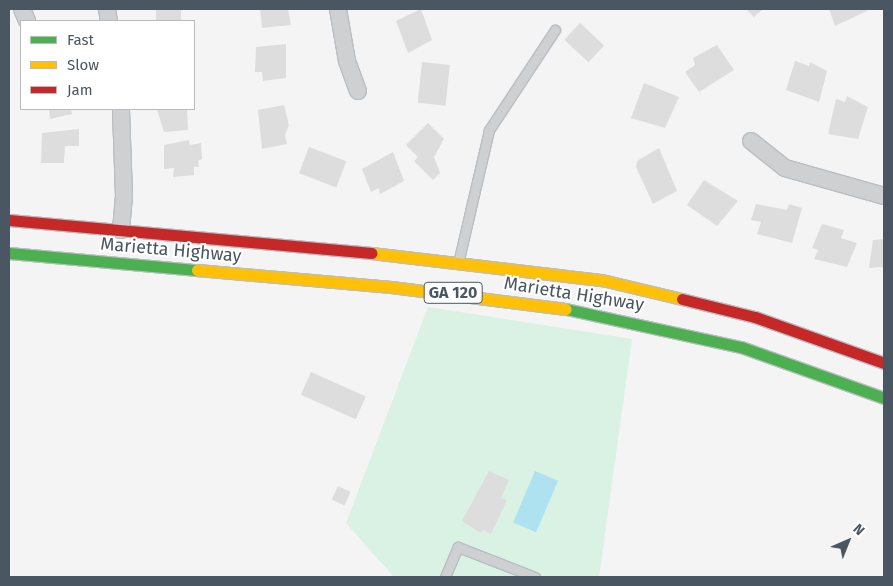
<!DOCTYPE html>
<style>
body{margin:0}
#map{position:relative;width:893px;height:586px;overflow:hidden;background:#f4f4f4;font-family:"Fira Sans",sans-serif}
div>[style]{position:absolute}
.green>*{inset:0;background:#d9f2e3}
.water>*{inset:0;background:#aee2f0;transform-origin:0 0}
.building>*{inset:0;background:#ddddde;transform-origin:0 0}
.roads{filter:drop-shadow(1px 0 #b9bec3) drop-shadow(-1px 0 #b9bec3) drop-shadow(0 1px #b9bec3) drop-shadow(0 -1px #b9bec3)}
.lane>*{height:9px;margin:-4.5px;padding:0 4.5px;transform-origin:4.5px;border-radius:4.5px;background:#ced0d2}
.street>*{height:16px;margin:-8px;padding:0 8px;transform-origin:8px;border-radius:8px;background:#ced0d2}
.fast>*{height:11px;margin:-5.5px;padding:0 5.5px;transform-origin:5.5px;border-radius:5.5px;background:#4caf50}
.slow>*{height:11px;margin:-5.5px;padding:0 5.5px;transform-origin:5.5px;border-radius:5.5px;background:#ffc107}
.jam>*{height:11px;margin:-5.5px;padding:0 5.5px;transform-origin:5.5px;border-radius:5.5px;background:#c62828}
span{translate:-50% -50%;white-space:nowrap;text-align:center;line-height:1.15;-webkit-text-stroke:4px #fff;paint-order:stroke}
.shield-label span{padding:1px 4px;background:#fff;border:1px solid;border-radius:4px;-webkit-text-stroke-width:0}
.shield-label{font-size:16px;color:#4a5661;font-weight:700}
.street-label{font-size:18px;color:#4a5661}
.frame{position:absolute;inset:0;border:10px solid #4a5661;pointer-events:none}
.legend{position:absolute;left:20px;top:20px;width:175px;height:90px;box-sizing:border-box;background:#fff;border:1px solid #b7bbc0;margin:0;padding:6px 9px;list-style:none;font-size:15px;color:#4a5661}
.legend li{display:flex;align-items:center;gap:10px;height:25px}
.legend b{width:25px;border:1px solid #b7bbc0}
.north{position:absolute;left:823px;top:516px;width:50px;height:50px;-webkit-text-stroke:4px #fff;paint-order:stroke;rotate:44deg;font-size:14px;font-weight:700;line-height:20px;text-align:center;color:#4a5661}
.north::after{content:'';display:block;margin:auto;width:18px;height:22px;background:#4a5661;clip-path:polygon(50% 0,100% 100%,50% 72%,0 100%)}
</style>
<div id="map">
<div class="green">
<i style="clip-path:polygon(428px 307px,632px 339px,599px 577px,394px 577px,346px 523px)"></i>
</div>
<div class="water">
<i style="left:535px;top:471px;width:25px;height:56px;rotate:23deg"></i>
</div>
<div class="building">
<i style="left:156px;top:9px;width:25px;height:12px"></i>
<i style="clip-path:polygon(260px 9px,288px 9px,291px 25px,262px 28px)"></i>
<i style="clip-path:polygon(421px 9px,432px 40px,408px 53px,396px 21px)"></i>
<i style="clip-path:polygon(746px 9px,763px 9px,754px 17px)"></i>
<i style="clip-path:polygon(829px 9px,866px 9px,867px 11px,835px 26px)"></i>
<i style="left:580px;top:23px;width:33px;height:23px;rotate:43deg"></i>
<i style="clip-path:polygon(286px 44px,286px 78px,263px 81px,262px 72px,255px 72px,256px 47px)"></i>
<i style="clip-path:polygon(717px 45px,734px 70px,699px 92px,685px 72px,695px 65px,693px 58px)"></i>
<i style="clip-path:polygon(795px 61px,809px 66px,810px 62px,827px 71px,819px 102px,786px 90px)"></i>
<i style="left:422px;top:62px;width:28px;height:41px;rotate:6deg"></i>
<i style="clip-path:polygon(644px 83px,679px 97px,665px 128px,631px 118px)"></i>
<i style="clip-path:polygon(847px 96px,868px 107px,858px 139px,828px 134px,836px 99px,845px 102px)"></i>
<i style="clip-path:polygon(284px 105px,289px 125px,285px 135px,287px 144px,262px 149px,258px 110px)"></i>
<i style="clip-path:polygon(49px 109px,71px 109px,72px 114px,50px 119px)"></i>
<i style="clip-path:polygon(187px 109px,188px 130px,164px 132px,157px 110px)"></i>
<i style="clip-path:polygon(428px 123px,444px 139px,434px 157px,440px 173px,433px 180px,414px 161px,418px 157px,406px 145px)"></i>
<i style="clip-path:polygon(79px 129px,79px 146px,65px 146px,64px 163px,41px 163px,42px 133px)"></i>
<i style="clip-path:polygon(189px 140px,190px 145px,201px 143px,202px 159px,198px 161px,199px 167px,194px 167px,194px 175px,173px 177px,174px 168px,164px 169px,164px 145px)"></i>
<i style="left:309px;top:147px;width:40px;height:28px;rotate:21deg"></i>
<i style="clip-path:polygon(659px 148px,677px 191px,653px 204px,636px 167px,637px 161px)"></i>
<i style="clip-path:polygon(393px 152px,404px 181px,380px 194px,379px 188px,371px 192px,362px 169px)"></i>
<i style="clip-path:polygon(704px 180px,738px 201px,717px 226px,687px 205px)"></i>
<i style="clip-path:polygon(756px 204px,787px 210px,789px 204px,802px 208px,792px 243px,757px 234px,761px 222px,751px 220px)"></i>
<i style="clip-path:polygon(822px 224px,844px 230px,841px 238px,857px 243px,847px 267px,814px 259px,818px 250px,812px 248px)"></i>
<i style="clip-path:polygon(884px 239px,884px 267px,869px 268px,873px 240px)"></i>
<i style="left:311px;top:372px;width:60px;height:25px;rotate:24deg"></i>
<i style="clip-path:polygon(489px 471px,509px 480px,501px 498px,507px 500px,491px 534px,483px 530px,481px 533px,462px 521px)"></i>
<i style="left:338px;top:486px;width:14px;height:15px;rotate:25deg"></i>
</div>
<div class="roads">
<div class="lane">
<i style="left:459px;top:259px;width:132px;rotate:-76.9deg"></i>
<i style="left:489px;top:130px;width:120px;rotate:-56.6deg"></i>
<i style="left:445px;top:577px;width:33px;rotate:-67deg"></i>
<i style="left:458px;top:547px;width:83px;rotate:21.3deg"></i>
</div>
<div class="street">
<i style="left:22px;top:9px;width:13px;rotate:67deg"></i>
<i style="left:107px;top:9px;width:12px;rotate:81deg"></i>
<i style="left:338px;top:9px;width:53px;rotate:80.2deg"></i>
<i style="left:347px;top:61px;width:32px;rotate:70deg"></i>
<i style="left:751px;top:141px;width:43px;rotate:38.5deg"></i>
<i style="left:785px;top:168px;width:103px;rotate:15.8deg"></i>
<i style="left:121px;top:230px;width:34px;rotate:-85deg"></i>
<i style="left:124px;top:196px;width:87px;rotate:-92deg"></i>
</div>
<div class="fast">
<i style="left:9px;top:253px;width:189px;rotate:5.2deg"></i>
<i style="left:566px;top:309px;width:179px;rotate:12.3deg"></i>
<i style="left:741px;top:347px;width:152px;rotate:19.6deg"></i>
</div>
<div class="slow">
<i style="left:371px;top:253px;width:233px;rotate:6.7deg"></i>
<i style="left:602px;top:280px;width:82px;rotate:13.4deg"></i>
<i style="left:197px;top:270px;width:195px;rotate:5deg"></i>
<i style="left:391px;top:287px;width:176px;rotate:7.2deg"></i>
</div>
<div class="jam">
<i style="left:9px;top:220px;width:364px;rotate:5.2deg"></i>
<i style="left:682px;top:299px;width:75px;rotate:13.9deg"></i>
<i style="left:755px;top:317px;width:137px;rotate:19.6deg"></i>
</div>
</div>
<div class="shield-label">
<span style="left:453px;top:293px">GA 120</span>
</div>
<div class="street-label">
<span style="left:171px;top:250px;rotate:5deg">Marietta Highway</span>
<span style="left:574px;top:294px;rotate:9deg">Marietta Highway</span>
</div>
<div class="frame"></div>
<ul class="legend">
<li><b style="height:6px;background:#4caf50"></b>Fast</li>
<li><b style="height:6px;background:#ffc107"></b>Slow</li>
<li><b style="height:6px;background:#c62828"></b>Jam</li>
</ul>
<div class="north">N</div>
</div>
